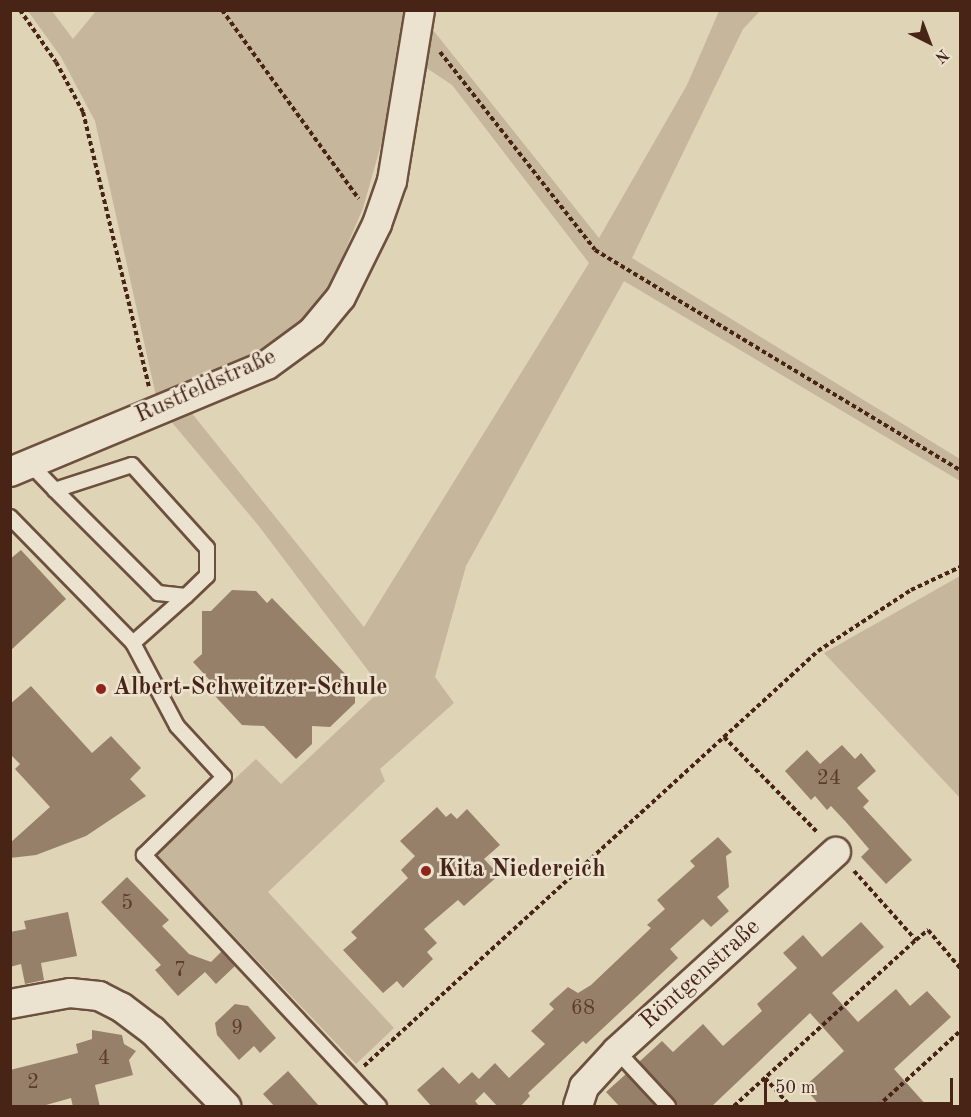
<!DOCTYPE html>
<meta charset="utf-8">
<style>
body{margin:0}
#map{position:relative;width:971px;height:1117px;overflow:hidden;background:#e0d4b6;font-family:"Old Standard TT",serif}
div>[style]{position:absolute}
.green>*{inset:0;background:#c6b69b}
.building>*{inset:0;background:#978069}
.path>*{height:4px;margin-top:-2px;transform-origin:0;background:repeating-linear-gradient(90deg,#472416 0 4.5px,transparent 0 7.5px)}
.roads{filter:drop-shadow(2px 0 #6d503e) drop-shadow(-2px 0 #6d503e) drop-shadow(0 2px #6d503e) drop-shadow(0 -2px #6d503e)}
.service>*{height:14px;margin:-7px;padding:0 7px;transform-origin:7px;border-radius:7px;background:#ebe3d0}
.minor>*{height:28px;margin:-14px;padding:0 14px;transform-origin:14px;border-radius:14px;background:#ebe3d0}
.dots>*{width:16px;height:16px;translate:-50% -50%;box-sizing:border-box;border:3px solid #ebe3d0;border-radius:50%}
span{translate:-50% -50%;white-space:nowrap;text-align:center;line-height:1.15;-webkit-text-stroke:5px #ebe3d0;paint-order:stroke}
.number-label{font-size:21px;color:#5b3b2b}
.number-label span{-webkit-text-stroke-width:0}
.street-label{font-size:24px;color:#472416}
.poi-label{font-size:24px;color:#472416;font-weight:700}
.left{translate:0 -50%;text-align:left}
.frame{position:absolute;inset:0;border:12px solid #472416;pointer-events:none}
.north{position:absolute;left:899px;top:12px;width:60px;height:60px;-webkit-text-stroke:4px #ebe3d0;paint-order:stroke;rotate:138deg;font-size:16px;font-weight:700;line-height:24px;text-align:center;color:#472416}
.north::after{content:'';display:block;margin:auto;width:21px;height:27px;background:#472416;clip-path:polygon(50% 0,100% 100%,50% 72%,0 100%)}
.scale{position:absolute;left:764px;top:1078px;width:189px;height:27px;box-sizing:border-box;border:3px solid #472416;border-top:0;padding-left:8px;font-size:18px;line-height:21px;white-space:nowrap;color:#472416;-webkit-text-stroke:4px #ebe3d0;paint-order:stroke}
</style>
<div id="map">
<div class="green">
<i style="clip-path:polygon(28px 11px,52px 11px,73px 39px,96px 11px,409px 11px,396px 92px,363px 208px,328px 291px,295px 331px,248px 360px,156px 396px,95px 121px,61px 57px)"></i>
<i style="clip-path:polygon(719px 11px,760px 11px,743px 29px,632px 258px,960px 459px,960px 481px,624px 281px,466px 566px,435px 677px,454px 703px,380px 769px,385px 781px,268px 892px,394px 1028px,356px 1064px,155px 853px,256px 759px,281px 784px,382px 689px,258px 525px,169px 419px,190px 411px,364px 627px,589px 263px,452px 85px,422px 65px,429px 25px,599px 238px,687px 85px)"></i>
<i style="clip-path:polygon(960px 576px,960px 798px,824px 653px)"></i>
</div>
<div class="building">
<i style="clip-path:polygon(21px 550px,66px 599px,10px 651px,10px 559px)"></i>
<i style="clip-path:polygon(232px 590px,256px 591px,267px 603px,272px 598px,355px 684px,355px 703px,330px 727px,312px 726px,312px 744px,296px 759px,264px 726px,242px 725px,215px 696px,215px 686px,193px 662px,202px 654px,202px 611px,211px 611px)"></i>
<i style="clip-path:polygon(31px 686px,92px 753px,111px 736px,141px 768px,130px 779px,146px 796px,86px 836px,36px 855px,10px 858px,10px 843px,50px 807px,15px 769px,20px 764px,10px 754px,10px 704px)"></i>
<i style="clip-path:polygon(842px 745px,855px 759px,861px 753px,876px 771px,857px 788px,869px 801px,863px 807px,912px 860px,886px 884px,861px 857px,869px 849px,846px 822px,831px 806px,827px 810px,815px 796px,811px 800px,785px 771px,807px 750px,820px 764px)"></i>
<i style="clip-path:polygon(437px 807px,446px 817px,451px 813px,457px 819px,467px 809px,500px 845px,484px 859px,499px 875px,464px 906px,458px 900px,424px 929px,437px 943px,427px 952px,433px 959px,403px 988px,397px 981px,383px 993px,343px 950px,357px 938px,351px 932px,408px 878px,401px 870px,415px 856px,400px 841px)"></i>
<i style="clip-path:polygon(718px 837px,732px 852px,726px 856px,729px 887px,717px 897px,729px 911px,711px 927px,703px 919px,670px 949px,678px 958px,586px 1044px,583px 1041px,528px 1093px,530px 1096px,520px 1107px,498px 1107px,484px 1092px,475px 1101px,480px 1107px,432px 1107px,417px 1090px,443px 1067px,459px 1084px,472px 1072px,479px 1079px,495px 1063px,509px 1078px,545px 1044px,531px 1031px,554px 1009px,549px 1004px,568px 987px,578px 993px,591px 985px,651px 928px,647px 925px,665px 909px,657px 900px,695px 866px,690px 861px)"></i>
<i style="clip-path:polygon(127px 877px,169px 920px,162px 926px,189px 954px,211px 962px,222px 951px,235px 966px,216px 984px,205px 972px,178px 996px,155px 970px,161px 965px,101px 902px)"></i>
<i style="clip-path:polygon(68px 912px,77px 956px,41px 963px,44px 980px,25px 984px,21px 964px,10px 967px,10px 932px,26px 929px,24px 921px)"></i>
<i style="clip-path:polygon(861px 922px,884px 947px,832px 993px,858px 1022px,896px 989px,910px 1006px,927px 991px,951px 1017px,894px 1069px,928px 1107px,821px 1107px,804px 1087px,844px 1051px,810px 1013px,711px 1107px,677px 1107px,639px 1062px,662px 1041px,673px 1052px,703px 1024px,723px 1046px,762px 1011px,757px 1004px,797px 968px,783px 953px,792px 945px,803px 935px,822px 957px)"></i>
<i style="clip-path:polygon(235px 1004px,248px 1006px,276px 1038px,260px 1053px,254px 1046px,239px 1060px,217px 1035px,215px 1023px)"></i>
<i style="clip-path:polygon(92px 1030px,122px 1035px,124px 1044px,136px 1051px,129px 1060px,133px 1075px,95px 1085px,100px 1107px,73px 1107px,71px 1098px,39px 1107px,10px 1107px,10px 1070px,78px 1053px,76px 1044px,92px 1039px)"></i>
<i style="clip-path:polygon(288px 1071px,320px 1107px,275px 1107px,263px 1094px)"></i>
<i style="clip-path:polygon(626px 1074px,656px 1107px,620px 1107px,606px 1092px)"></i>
</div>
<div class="path">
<i style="left:20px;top:10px;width:63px;rotate:55.3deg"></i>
<i style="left:56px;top:62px;width:57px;rotate:61.6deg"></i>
<i style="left:83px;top:112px;width:282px;rotate:76.5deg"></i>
<i style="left:222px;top:10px;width:233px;rotate:54.1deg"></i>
<i style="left:440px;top:52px;width:251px;rotate:51.9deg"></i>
<i style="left:595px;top:250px;width:426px;rotate:31.1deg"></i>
<i style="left:724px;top:737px;width:134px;rotate:45.6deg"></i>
<i style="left:854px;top:871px;width:93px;rotate:48.1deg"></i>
<i style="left:916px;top:940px;width:16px;rotate:-40deg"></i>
<i style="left:928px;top:930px;width:50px;rotate:49.9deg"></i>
<i style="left:364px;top:1066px;width:615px;rotate:-42.43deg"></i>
<i style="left:818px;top:651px;width:111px;rotate:-33.3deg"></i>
<i style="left:911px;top:590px;width:54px;rotate:-25.1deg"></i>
<i style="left:765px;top:1078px;width:38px;rotate:48deg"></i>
<i style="left:734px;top:1106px;width:246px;rotate:-42.4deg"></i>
<i style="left:878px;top:1106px;width:111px;rotate:-42.4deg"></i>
</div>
<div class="roads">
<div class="service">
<i style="left:30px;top:464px;width:36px;rotate:46deg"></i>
<i style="left:55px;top:490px;width:146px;rotate:45deg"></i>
<i style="left:158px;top:593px;width:28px;rotate:6deg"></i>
<i style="left:186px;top:596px;width:29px;rotate:-44deg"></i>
<i style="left:207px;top:576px;width:28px;rotate:-90deg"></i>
<i style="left:207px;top:548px;width:112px;rotate:-132.1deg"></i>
<i style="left:132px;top:465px;width:81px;rotate:162deg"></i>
<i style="left:10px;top:517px;width:176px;rotate:45.7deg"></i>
<i style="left:133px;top:643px;width:94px;rotate:62.1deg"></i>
<i style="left:177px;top:726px;width:69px;rotate:47.3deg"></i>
<i style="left:224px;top:777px;width:112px;rotate:135.7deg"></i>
<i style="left:144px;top:855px;width:344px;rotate:46.9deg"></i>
<i style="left:133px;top:643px;width:71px;rotate:-41.6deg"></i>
<i style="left:617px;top:1051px;width:75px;rotate:47.2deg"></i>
</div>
<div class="minor">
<i style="left:10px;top:472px;width:278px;rotate:-22.6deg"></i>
<i style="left:267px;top:365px;width:56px;rotate:-36.3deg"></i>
<i style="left:312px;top:332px;width:45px;rotate:-50.4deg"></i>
<i style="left:341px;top:297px;width:81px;rotate:-63.7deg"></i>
<i style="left:377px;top:224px;width:46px;rotate:-70.8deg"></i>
<i style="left:392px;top:181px;width:173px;rotate:-80.7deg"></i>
<i style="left:10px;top:1004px;width:61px;rotate:-10.4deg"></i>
<i style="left:70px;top:993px;width:29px;rotate:6deg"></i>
<i style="left:99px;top:996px;width:25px;rotate:27deg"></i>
<i style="left:121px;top:1007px;width:40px;rotate:37deg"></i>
<i style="left:153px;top:1031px;width:105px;rotate:45.8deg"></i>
<i style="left:578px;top:1106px;width:20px;rotate:-72deg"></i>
<i style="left:584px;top:1087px;width:49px;rotate:-47.5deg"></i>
<i style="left:617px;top:1051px;width:296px;rotate:-42.3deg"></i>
</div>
</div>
<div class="dots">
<i style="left:101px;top:689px;background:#8f2418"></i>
<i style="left:426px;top:871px;background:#8f2418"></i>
</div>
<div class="number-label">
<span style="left:829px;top:779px">24</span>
<span style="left:127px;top:904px">5</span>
<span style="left:180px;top:971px">7</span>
<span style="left:583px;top:1009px">68</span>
<span style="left:237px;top:1029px">9</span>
<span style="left:104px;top:1059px">4</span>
<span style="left:33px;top:1083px">2</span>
</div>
<div class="street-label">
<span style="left:206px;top:387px;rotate:-24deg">Rustfeldstraße</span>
<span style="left:701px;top:975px;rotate:-42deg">Röntgenstraße</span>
</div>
<div class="poi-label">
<span class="left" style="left:113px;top:689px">Albert-Schweitzer-Schule</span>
<span class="left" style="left:438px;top:871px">Kita Niedereich</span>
</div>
<div class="frame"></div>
<div class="north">N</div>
<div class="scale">50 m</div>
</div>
